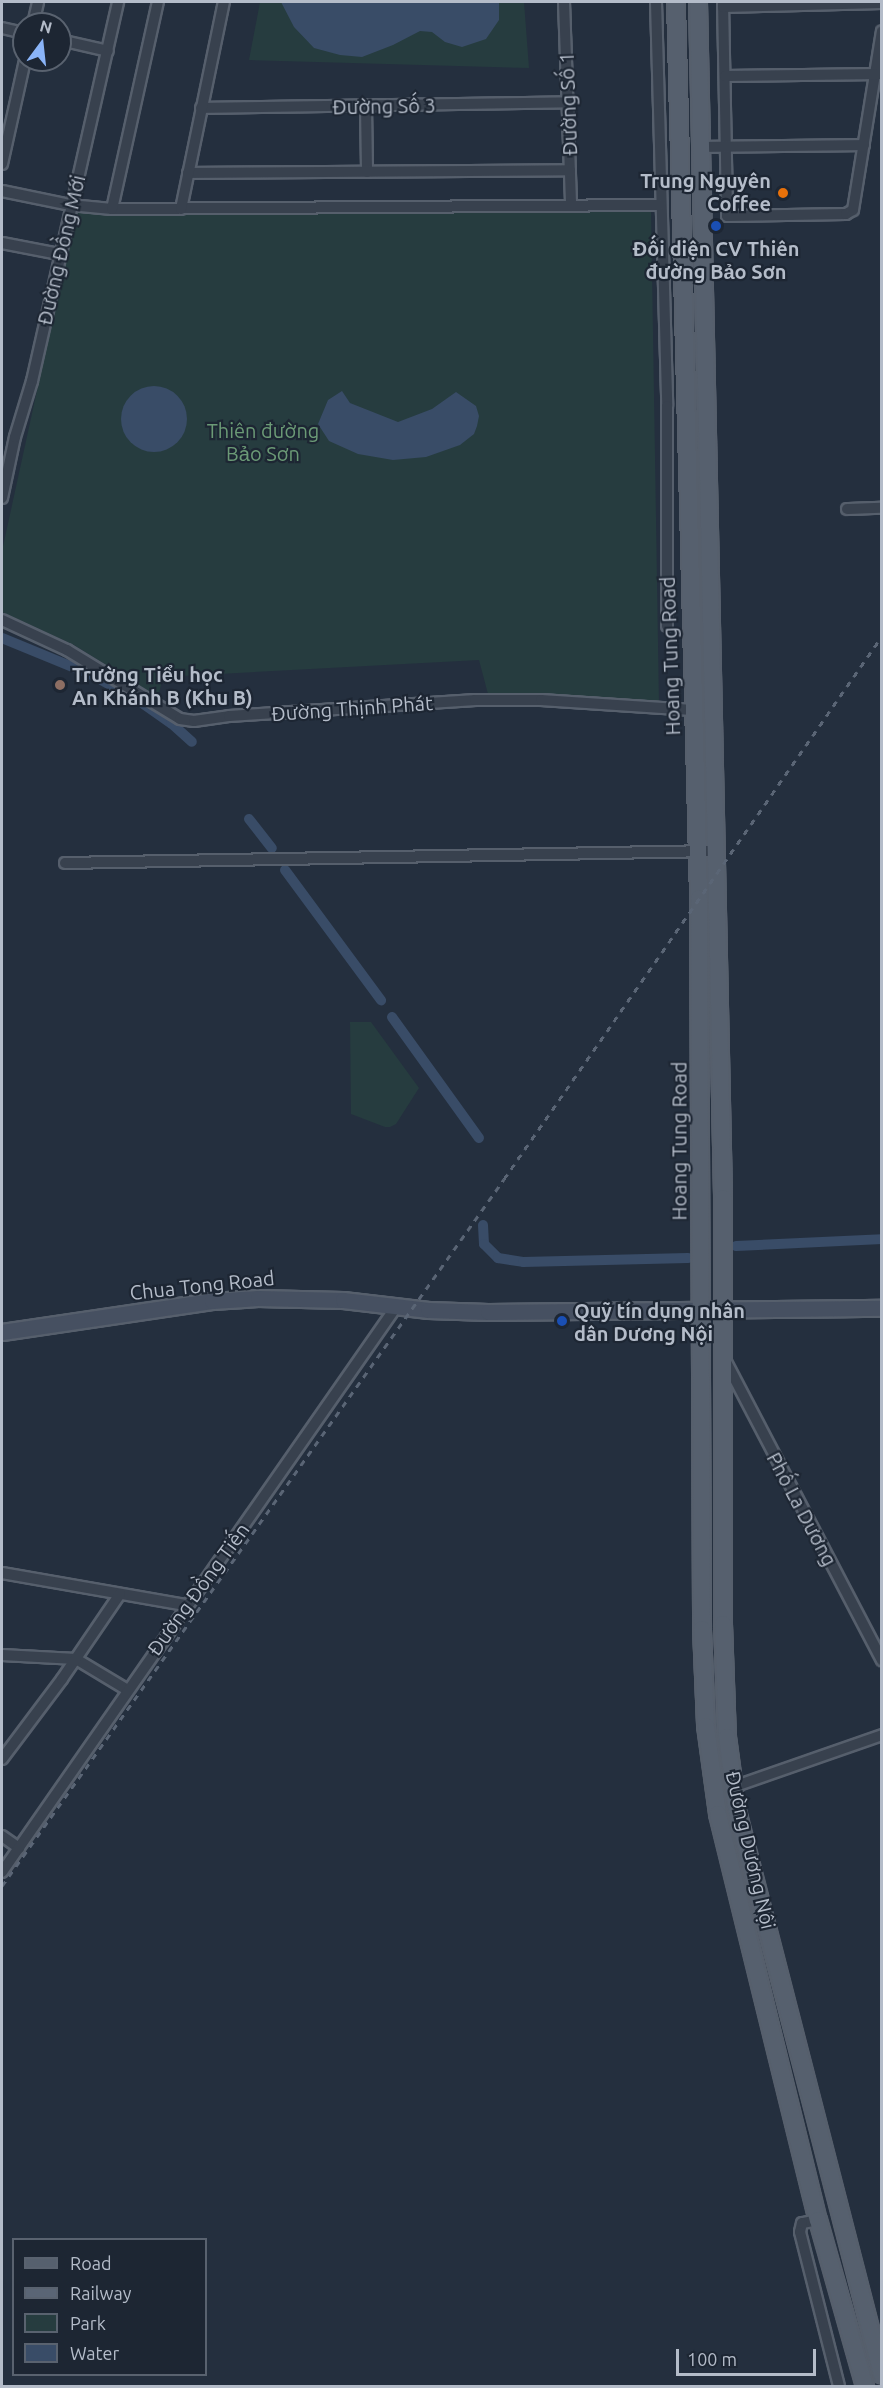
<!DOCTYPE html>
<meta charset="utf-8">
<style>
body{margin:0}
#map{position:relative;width:883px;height:2388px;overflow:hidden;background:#242f3e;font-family:Ubuntu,sans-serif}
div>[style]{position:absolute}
.green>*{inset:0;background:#263c3f}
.water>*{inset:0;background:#394c67}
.round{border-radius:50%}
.canal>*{height:10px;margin:-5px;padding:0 5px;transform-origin:5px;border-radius:5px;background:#394c67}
.roads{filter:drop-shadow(2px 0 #565f6c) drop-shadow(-2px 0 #565f6c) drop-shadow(0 2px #565f6c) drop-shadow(0 -2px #565f6c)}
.street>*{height:10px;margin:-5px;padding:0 5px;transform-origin:5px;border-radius:5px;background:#38414e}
.secondary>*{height:15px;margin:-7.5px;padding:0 7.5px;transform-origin:7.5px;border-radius:7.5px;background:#465061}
.primary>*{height:16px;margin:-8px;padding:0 8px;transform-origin:8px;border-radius:8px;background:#56606e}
.rail>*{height:3px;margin-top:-1.5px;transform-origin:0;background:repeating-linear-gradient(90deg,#5a6575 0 6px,transparent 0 12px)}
.dots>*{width:16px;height:16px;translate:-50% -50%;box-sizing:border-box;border:3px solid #1d2633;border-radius:50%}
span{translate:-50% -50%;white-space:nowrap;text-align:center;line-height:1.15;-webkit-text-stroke:4.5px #1d2633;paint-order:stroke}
.street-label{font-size:20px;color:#b4bcc9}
.poi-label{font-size:20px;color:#b4bcc9;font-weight:700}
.right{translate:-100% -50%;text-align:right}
.left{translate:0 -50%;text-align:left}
.park-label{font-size:20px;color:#6b9a76}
.frame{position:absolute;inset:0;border:3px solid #b4bcc9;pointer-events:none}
.legend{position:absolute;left:12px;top:2238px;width:195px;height:138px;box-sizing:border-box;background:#1d2633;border:2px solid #59626f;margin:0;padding:8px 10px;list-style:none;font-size:18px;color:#b4bcc9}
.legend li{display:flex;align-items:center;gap:12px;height:30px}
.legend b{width:30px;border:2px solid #59626f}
.north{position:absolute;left:12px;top:12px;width:60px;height:60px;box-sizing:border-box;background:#1d2633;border:2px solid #59626f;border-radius:50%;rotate:15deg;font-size:16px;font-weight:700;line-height:24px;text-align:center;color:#b4bcc9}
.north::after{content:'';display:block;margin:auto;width:21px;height:27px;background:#8ab4f8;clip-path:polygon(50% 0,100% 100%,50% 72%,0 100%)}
.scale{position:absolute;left:676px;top:2349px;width:140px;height:27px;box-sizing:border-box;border:3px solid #b4bcc9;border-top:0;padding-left:8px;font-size:18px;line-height:21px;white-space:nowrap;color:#b4bcc9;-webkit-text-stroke:4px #1d2633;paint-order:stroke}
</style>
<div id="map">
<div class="green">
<i style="clip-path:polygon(260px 2px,524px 2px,529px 68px,249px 60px)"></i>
<i style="clip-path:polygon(651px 209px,659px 705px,488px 694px,479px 660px,163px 677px,158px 697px,74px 645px,2px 612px,2px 551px,76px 212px)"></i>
<i style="clip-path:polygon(350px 1022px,371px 1022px,419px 1088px,396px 1124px,390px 1127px,385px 1127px,351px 1114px)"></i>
</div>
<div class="water">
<i style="clip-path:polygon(281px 2px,499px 2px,499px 20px,486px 39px,462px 47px,445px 42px,432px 32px,420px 31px,393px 45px,362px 57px,340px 55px,314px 48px,294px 27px)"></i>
<i class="round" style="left:121px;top:386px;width:66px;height:66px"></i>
<i style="clip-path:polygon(342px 391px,350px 403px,398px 422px,432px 409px,456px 392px,476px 406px,479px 416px,477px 426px,474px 434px,460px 445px,426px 457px,393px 460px,358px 454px,329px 441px,318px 424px,328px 400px)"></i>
</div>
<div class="canal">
<i style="left:2px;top:638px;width:97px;rotate:22.3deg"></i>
<i style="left:92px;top:675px;width:54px;rotate:29deg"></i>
<i style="left:139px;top:701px;width:39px;rotate:35deg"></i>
<i style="left:171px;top:723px;width:28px;rotate:42deg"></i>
<i style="left:249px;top:819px;width:37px;rotate:52deg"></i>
<i style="left:285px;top:870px;width:162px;rotate:53.6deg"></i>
<i style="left:392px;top:1017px;width:149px;rotate:54.3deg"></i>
<i style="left:483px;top:1225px;width:19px;rotate:87deg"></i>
<i style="left:484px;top:1244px;width:20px;rotate:45deg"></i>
<i style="left:498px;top:1258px;width:25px;rotate:9deg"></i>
<i style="left:523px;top:1262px;width:165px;rotate:-1.4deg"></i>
<i style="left:736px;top:1246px;width:146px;rotate:-2.7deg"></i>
</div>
<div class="roads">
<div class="street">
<i style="left:564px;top:2px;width:204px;rotate:88deg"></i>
<i style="left:656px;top:2px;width:404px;rotate:88.4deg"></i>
<i style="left:667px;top:406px;width:220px;rotate:90deg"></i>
<i style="left:723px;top:2px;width:214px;rotate:88.9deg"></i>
<i style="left:727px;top:216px;width:119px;rotate:-1deg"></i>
<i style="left:846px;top:214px;width:8px;rotate:-30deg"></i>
<i style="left:853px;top:210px;width:181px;rotate:-80.8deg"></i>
<i style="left:723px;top:7px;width:159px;rotate:-1.4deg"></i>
<i style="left:33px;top:24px;width:23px;rotate:-77deg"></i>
<i style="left:2px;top:28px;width:23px;rotate:13deg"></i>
<i style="left:60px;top:40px;width:49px;rotate:12.9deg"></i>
<i style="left:725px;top:76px;width:155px;rotate:-0.7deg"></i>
<i style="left:366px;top:106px;width:66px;rotate:89.1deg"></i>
<i style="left:201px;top:108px;width:367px;rotate:-0.9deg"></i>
<i style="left:702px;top:147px;width:162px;rotate:-0.7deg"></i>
<i style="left:2px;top:164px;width:107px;rotate:-77.5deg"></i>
<i style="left:188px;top:173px;width:382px;rotate:-0.4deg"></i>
<i style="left:2px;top:191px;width:69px;rotate:11.6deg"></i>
<i style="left:70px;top:205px;width:42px;rotate:5.4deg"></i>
<i style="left:112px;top:209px;width:549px;rotate:-0.42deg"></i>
<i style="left:112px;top:209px;width:212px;rotate:-77.5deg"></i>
<i style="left:181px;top:209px;width:211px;rotate:-78.3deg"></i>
<i style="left:2px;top:243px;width:58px;rotate:10.9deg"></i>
<i style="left:2px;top:498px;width:62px;rotate:-78deg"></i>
<i style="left:15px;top:437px;width:59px;rotate:-73.1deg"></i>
<i style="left:32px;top:381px;width:389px;rotate:-77.2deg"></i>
<i style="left:847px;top:509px;width:35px;rotate:-2deg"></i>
<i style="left:2px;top:620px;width:72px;rotate:24.8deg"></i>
<i style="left:67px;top:650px;width:132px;rotate:31.4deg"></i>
<i style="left:180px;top:719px;width:14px;rotate:8deg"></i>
<i style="left:194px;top:721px;width:35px;rotate:-8deg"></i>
<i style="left:229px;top:716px;width:247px;rotate:-3.7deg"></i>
<i style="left:475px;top:700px;width:66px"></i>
<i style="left:541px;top:700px;width:152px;rotate:3.8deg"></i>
<i style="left:65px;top:863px;width:651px;rotate:-1.06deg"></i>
<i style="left:725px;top:1360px;width:339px;rotate:62.4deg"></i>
<i style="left:2px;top:1573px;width:186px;rotate:9.9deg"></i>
<i style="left:2px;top:1655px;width:74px;rotate:3.1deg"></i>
<i style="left:76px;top:1659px;width:58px;rotate:31deg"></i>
<i style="left:2px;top:1759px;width:100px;rotate:-53.1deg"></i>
<i style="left:62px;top:1679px;width:103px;rotate:-55.7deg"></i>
<i style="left:733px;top:1787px;width:158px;rotate:-19.2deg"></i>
<i style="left:2px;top:1836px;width:21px;rotate:35deg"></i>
<i style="left:2px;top:1872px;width:689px;rotate:-55.11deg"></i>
<i style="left:818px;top:2220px;width:16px;rotate:169deg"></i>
<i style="left:802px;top:2223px;width:9px;rotate:103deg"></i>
<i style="left:800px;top:2232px;width:159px;rotate:75.8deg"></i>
</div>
<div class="secondary">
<i style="left:2px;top:1332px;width:212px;rotate:-8.4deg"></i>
<i style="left:212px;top:1301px;width:46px;rotate:-3.7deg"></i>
<i style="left:258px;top:1298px;width:85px;rotate:1.3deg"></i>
<i style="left:343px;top:1300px;width:86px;rotate:6.7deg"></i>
<i style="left:428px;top:1310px;width:60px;rotate:1.9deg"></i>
<i style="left:488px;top:1312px;width:394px;rotate:-0.6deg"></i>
</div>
<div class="primary">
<i style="left:676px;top:2px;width:896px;rotate:88.53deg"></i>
<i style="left:699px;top:898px;width:731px;rotate:89.76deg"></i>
<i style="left:702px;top:1629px;width:97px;rotate:87.6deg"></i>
<i style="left:706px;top:1726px;width:89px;rotate:82.2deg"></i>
<i style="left:718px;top:1814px;width:418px;rotate:76.2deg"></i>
<i style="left:818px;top:2220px;width:173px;rotate:74.2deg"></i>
<i style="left:698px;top:2px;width:1196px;rotate:88.8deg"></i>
<i style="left:723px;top:1198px;width:426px;rotate:90deg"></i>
<i style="left:723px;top:1624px;width:113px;rotate:88deg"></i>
<i style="left:727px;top:1737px;width:75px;rotate:82.3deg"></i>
<i style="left:737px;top:1811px;width:582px;rotate:75.58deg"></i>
</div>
</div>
<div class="rail">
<i style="left:2px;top:1886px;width:867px;rotate:-54.62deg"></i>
<i style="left:504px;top:1179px;width:662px;rotate:-55.16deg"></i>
</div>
<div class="dots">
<i style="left:783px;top:193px;background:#e8710a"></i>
<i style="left:716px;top:226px;background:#1a4fb4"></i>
<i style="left:60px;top:685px;background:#8d6e63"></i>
<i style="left:562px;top:1321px;background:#1a4fb4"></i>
</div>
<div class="street-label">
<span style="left:568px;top:104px;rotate:-92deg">Đường Số 1</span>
<span style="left:384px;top:106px;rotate:-1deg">Đường Số 3</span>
<span style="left:61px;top:250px;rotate:-77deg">Đường Đồng Mới</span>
<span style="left:670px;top:656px;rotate:-92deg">Hoang Tung Road</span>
<span style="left:352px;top:708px;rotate:-4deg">Đường Thịnh Phát</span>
<span style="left:679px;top:1141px;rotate:-90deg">Hoang Tung Road</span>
<span style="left:202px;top:1285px;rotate:-6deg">Chua Tong Road</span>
<span style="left:802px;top:1509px;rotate:62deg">Phố La Dương</span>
<span style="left:198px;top:1589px;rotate:-54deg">Đường Đồng Tiến</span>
<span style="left:751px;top:1850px;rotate:77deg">Đường Dương Nội</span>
</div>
<div class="poi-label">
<span class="right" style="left:771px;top:192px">Trung Nguyên<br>Coffee</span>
<span style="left:716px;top:260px">Đối diện CV Thiên<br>đường Bảo Sơn</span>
<span class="left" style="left:72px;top:686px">Trường Tiểu học<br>An Khánh B (Khu B)</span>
<span class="left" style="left:574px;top:1322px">Quỹ tín dụng nhân<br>dân Dương Nội</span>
</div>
<div class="park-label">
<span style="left:263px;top:442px">Thiên đường<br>Bảo Sơn</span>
</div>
<div class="frame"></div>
<ul class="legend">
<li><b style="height:8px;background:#56606e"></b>Road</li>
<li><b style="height:8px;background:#5a6575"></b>Railway</li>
<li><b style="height:16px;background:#263c3f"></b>Park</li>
<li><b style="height:16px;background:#394c67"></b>Water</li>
</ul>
<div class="north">N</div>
<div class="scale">100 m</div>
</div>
